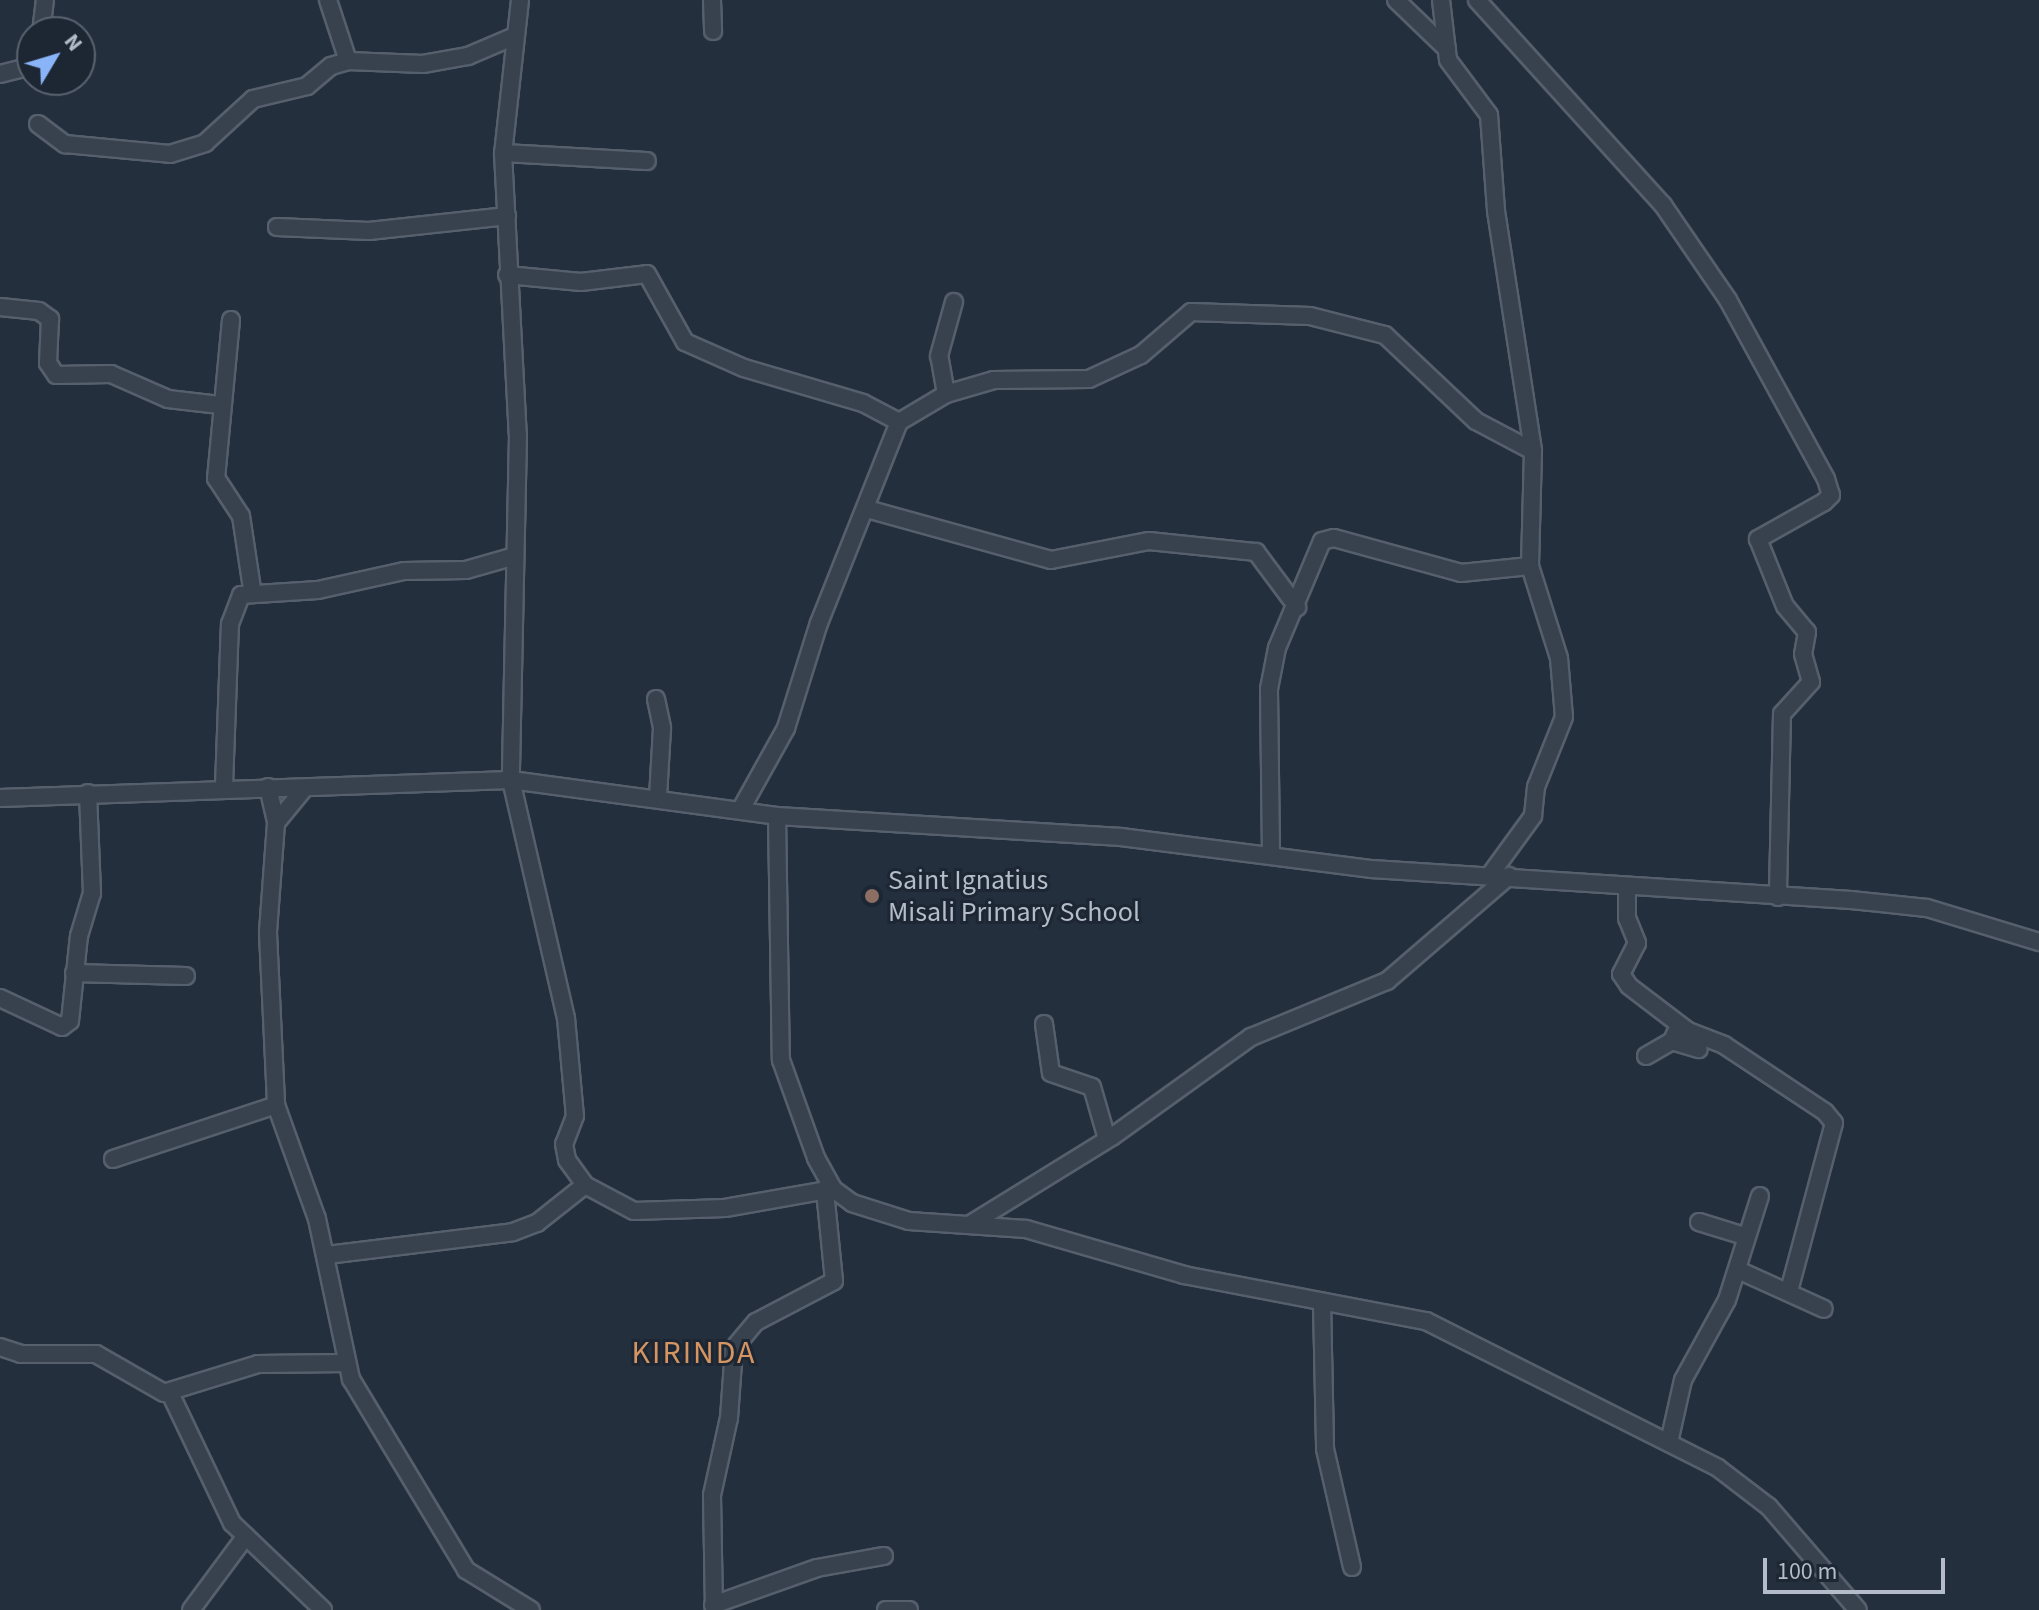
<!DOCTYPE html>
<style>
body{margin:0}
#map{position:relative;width:2039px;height:1610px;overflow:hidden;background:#242f3e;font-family:"Source Sans 3",sans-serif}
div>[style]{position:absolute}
.roads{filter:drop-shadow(2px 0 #565f6c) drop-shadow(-2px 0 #565f6c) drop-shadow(0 2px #565f6c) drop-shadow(0 -2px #565f6c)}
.minor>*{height:16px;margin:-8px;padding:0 8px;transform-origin:8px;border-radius:8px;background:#38414e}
.dots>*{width:22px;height:22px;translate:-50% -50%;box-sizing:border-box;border:4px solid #1d2633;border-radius:50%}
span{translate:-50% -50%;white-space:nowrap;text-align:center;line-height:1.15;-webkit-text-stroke:6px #1d2633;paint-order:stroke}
.poi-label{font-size:28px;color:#b4bcc9}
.left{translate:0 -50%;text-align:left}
.quarter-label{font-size:32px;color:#d59563;letter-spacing:2px}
.north{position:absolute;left:16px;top:16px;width:80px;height:80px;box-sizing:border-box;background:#1d2633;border:2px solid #59626f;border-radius:50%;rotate:52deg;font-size:22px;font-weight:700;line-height:32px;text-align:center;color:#b4bcc9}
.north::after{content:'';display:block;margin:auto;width:28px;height:36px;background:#8ab4f8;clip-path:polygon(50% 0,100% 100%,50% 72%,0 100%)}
.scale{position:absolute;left:1763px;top:1558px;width:182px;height:36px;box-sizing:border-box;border:4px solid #b4bcc9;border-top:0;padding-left:10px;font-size:24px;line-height:28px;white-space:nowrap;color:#b4bcc9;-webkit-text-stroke:6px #1d2633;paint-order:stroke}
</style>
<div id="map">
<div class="roads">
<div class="minor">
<i style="left:328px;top:0;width:64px;rotate:71.8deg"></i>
<i style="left:520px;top:0;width:154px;rotate:96.3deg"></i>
<i style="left:503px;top:153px;width:282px;rotate:87deg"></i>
<i style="left:518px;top:435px;width:345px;rotate:91.2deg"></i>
<i style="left:511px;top:780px;width:244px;rotate:77deg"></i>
<i style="left:566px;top:1018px;width:98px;rotate:84.8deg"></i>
<i style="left:575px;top:1116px;width:30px;rotate:111deg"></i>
<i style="left:564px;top:1144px;width:16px;rotate:79deg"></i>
<i style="left:567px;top:1160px;width:31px;rotate:54deg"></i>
<i style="left:585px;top:1185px;width:55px;rotate:28deg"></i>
<i style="left:634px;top:1211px;width:91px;rotate:-1.9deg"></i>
<i style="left:725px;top:1208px;width:110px;rotate:-10deg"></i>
<i style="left:712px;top:0;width:31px;rotate:88deg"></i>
<i style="left:1396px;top:0;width:71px;rotate:43.9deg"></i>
<i style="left:1441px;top:0;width:60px;rotate:83.3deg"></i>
<i style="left:1448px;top:60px;width:69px;rotate:53.3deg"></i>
<i style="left:1489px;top:115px;width:96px;rotate:85.8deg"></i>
<i style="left:1496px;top:211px;width:243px;rotate:81.2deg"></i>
<i style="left:1533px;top:451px;width:115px;rotate:91.5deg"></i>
<i style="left:1530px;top:566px;width:96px;rotate:72.5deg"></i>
<i style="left:1559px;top:658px;width:59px;rotate:85.2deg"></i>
<i style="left:1564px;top:717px;width:75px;rotate:111.8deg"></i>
<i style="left:1536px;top:787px;width:29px;rotate:96deg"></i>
<i style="left:1533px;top:816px;width:73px;rotate:126.1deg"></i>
<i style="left:1477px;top:0;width:277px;rotate:47.8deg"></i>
<i style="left:1663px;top:205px;width:115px;rotate:55.6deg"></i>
<i style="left:1728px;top:300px;width:204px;rotate:61.3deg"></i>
<i style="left:1826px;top:479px;width:17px;rotate:73deg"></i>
<i style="left:1831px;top:495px;width:10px;rotate:135deg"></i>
<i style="left:1824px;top:502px;width:76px;rotate:150.7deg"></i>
<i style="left:1758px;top:539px;width:72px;rotate:68.1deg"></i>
<i style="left:1785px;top:606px;width:34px;rotate:50deg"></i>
<i style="left:1807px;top:632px;width:22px;rotate:100deg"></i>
<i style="left:1803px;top:654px;width:29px;rotate:74deg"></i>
<i style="left:1811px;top:682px;width:43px;rotate:132.2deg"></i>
<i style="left:1782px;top:714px;width:183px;rotate:91.3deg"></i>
<i style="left:41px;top:32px;width:32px;rotate:-83deg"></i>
<i style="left:0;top:74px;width:33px;rotate:-14deg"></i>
<i style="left:38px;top:124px;width:34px;rotate:37deg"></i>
<i style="left:65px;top:144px;width:105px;rotate:5.4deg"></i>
<i style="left:170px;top:154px;width:37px;rotate:-17deg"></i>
<i style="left:205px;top:143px;width:65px;rotate:-42.5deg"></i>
<i style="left:253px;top:99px;width:56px;rotate:-13.5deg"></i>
<i style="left:307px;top:86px;width:31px;rotate:-40deg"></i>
<i style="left:331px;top:66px;width:18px;rotate:-16deg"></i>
<i style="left:348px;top:61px;width:75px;rotate:2.3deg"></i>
<i style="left:423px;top:64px;width:46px;rotate:-10.1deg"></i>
<i style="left:468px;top:56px;width:51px;rotate:-23.1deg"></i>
<i style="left:503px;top:153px;width:144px;rotate:3.2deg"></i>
<i style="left:277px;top:227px;width:92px;rotate:2.5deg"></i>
<i style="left:369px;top:231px;width:139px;rotate:-6.2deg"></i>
<i style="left:507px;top:275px;width:74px;rotate:5.4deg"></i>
<i style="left:581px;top:282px;width:66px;rotate:-6.9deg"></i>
<i style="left:647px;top:274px;width:78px;rotate:60.8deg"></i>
<i style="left:685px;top:342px;width:64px;rotate:23.8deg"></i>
<i style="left:744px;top:368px;width:124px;rotate:16.4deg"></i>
<i style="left:863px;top:403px;width:41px;rotate:27.8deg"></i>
<i style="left:0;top:307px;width:39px;rotate:6deg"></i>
<i style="left:39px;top:311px;width:14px;rotate:36deg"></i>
<i style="left:50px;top:319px;width:44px;rotate:92.6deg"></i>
<i style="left:48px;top:363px;width:14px;rotate:56deg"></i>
<i style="left:56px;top:375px;width:55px;rotate:-1deg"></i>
<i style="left:111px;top:374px;width:62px;rotate:23.7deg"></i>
<i style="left:168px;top:399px;width:52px;rotate:6.6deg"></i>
<i style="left:231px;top:320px;width:159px;rotate:95.4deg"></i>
<i style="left:216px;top:478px;width:45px;rotate:56.7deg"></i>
<i style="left:241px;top:516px;width:74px;rotate:81.4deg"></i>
<i style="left:946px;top:394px;width:39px;rotate:-100deg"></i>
<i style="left:939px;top:356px;width:56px;rotate:-74.5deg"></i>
<i style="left:867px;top:509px;width:191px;rotate:15.5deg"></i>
<i style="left:1051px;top:560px;width:100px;rotate:-11deg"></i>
<i style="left:1149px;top:541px;width:108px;rotate:5.9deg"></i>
<i style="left:1256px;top:552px;width:69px;rotate:53.3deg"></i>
<i style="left:656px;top:699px;width:30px;rotate:78deg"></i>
<i style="left:662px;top:728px;width:69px;rotate:93.3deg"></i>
<i style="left:224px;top:786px;width:162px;rotate:-87.9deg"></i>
<i style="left:230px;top:624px;width:31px;rotate:-69deg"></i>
<i style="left:241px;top:595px;width:77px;rotate:-3.7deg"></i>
<i style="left:318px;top:590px;width:88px;rotate:-12.5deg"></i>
<i style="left:404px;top:571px;width:62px;rotate:-0.9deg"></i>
<i style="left:466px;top:570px;width:51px;rotate:-15.9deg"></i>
<i style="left:268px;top:787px;width:37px;rotate:77deg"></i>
<i style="left:276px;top:823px;width:110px;rotate:94.2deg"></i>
<i style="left:268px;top:933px;width:172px;rotate:87.3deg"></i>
<i style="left:276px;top:1105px;width:121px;rotate:70.2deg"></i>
<i style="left:317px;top:1219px;width:164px;rotate:78deg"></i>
<i style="left:351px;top:1379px;width:223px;rotate:58.9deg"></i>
<i style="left:466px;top:1570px;width:76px;rotate:31.6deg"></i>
<i style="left:0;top:798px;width:511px;rotate:-2.02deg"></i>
<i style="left:511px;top:780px;width:268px;rotate:7.7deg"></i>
<i style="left:777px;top:816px;width:345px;rotate:3.5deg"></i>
<i style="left:1121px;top:837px;width:253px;rotate:7.3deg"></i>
<i style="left:1372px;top:869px;width:480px;rotate:3.7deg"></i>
<i style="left:1851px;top:900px;width:76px;rotate:6deg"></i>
<i style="left:1927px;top:908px;width:117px;rotate:16.9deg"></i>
<i style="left:741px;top:809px;width:93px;rotate:-60.9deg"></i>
<i style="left:786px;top:728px;width:110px;rotate:-72.6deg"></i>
<i style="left:819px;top:623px;width:216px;rotate:-68.3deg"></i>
<i style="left:899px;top:422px;width:55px;rotate:-30.8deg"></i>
<i style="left:946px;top:394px;width:50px;rotate:-16.3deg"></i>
<i style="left:994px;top:380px;width:95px;rotate:-0.6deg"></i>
<i style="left:1089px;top:379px;width:57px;rotate:-24.8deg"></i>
<i style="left:1141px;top:355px;width:66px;rotate:-40.7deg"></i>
<i style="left:1191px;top:312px;width:119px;rotate:1.9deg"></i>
<i style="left:1310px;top:316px;width:77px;rotate:14.2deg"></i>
<i style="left:1385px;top:335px;width:125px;rotate:43.4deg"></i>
<i style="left:1476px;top:421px;width:64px;rotate:27.8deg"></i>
<i style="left:777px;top:816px;width:244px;rotate:89.1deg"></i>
<i style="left:781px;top:1060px;width:104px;rotate:70.3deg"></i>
<i style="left:816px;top:1158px;width:35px;rotate:61deg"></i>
<i style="left:833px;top:1189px;width:24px;rotate:36deg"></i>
<i style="left:852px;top:1203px;width:60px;rotate:17.5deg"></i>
<i style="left:909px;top:1221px;width:117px;rotate:3.9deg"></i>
<i style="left:1026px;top:1229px;width:165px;rotate:16.2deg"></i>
<i style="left:1184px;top:1275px;width:246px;rotate:10.8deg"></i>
<i style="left:1426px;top:1321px;width:327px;rotate:26.7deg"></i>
<i style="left:1718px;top:1468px;width:64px;rotate:37.4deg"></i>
<i style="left:1769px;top:1507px;width:136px;rotate:49.2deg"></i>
<i style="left:276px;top:823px;width:43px;rotate:-50.7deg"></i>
<i style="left:1271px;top:854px;width:165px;rotate:-90.7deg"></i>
<i style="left:1269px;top:689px;width:42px;rotate:-79deg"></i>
<i style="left:1277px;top:648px;width:116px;rotate:-67.2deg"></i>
<i style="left:1322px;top:541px;width:12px;rotate:-14deg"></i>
<i style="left:1334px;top:538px;width:132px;rotate:15.4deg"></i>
<i style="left:1461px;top:573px;width:69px;rotate:-5.8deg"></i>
<i style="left:1627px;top:888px;width:30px;rotate:90deg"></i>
<i style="left:1627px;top:918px;width:27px;rotate:68deg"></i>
<i style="left:1637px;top:943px;width:35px;rotate:117deg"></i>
<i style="left:1621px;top:974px;width:14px;rotate:56deg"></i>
<i style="left:1629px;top:986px;width:74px;rotate:37.3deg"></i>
<i style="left:1688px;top:1031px;width:39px;rotate:21deg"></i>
<i style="left:1724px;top:1045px;width:121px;rotate:33.6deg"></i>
<i style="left:1825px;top:1112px;width:14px;rotate:51deg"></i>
<i style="left:1834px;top:1123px;width:174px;rotate:105deg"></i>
<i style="left:74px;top:973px;width:112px;rotate:1.5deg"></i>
<i style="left:0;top:998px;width:68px;rotate:25.1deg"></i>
<i style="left:62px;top:1027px;width:10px;rotate:-37deg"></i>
<i style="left:70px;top:1021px;width:85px;rotate:-84deg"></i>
<i style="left:79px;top:936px;width:45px;rotate:-73.2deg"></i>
<i style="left:92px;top:893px;width:100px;rotate:-92.3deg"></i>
<i style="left:1044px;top:1024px;width:49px;rotate:81.9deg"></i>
<i style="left:1051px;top:1073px;width:43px;rotate:18.9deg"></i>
<i style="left:1092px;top:1087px;width:54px;rotate:73.9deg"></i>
<i style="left:1672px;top:1041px;width:28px;rotate:17deg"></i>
<i style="left:1646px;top:1056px;width:30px;rotate:-30deg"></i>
<i style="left:1672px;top:1041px;width:17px;rotate:-66deg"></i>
<i style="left:113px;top:1159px;width:172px;rotate:-18.3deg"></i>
<i style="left:1699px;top:1222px;width:47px;rotate:17.3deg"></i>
<i style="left:969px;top:1225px;width:169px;rotate:-31.7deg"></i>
<i style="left:1113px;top:1136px;width:170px;rotate:-35.7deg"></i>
<i style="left:1251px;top:1037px;width:147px;rotate:-22.4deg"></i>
<i style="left:1387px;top:981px;width:161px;rotate:-40.7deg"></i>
<i style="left:327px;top:1255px;width:187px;rotate:-7deg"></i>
<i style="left:513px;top:1232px;width:26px;rotate:-21deg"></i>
<i style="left:537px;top:1223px;width:61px;rotate:-38.4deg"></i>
<i style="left:1738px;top:1270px;width:94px;rotate:24.4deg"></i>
<i style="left:1322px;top:1302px;width:147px;rotate:88.8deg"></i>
<i style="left:1325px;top:1449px;width:121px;rotate:77.1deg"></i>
<i style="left:0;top:1347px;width:22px;rotate:18deg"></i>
<i style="left:21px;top:1354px;width:75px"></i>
<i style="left:96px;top:1354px;width:78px;rotate:29.8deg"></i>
<i style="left:164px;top:1393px;width:98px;rotate:-17.1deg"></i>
<i style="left:258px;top:1364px;width:89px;rotate:-0.6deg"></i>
<i style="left:170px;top:1393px;width:144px;rotate:64.5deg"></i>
<i style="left:232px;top:1523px;width:126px;rotate:43.7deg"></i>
<i style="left:1670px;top:1438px;width:59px;rotate:-77.4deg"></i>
<i style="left:1683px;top:1380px;width:91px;rotate:-61.2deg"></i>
<i style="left:1727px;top:1300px;width:109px;rotate:-72.4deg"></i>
<i style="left:713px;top:1605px;width:110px;rotate:-19.6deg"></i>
<i style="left:817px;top:1568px;width:68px;rotate:-10.2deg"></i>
<i style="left:191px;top:1610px;width:92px;rotate:-53.4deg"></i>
<i style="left:714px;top:1610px;width:115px;rotate:-91deg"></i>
<i style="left:712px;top:1495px;width:79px;rotate:-77.6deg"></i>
<i style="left:729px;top:1418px;width:70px;rotate:-85.9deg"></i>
<i style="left:734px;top:1348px;width:34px;rotate:-50deg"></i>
<i style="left:756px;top:1322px;width:88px;rotate:-27.7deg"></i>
<i style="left:834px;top:1281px;width:90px;rotate:-95.7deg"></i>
<i style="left:886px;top:1610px;width:23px"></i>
</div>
</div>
<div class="dots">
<i style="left:872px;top:896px;background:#8d6e63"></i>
</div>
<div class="poi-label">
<span class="left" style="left:888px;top:896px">Saint Ignatius<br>Misali Primary School</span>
</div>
<div class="quarter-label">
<span style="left:694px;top:1353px">KIRINDA</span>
</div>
<div class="north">N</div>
<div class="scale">100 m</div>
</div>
